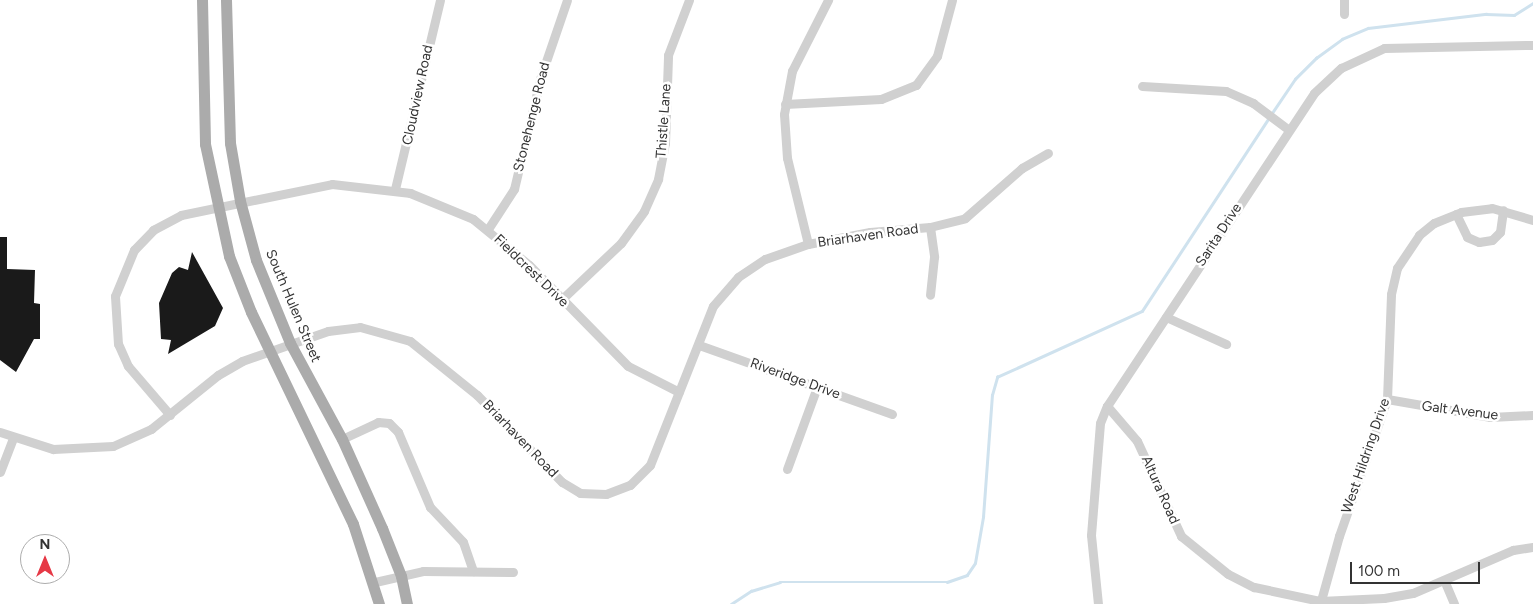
<!DOCTYPE html>
<style>
body{margin:0}
#map{position:relative;width:1533px;height:604px;overflow:hidden;background:#fff;font-family:Figtree,sans-serif}
div>[style]{position:absolute}
.stream>*{height:2.5px;margin:-1.25px;padding:0 1.25px;transform-origin:1.25px;border-radius:1.25px;background:#cfe2ee}
.building>*{inset:0;background:#1a1a1a}
.minor>*{height:9px;margin:-4.5px;padding:0 4.5px;transform-origin:4.5px;border-radius:4.5px;background:#d0d0d0}
.major>*{height:11px;margin:-5.5px;padding:0 5.5px;transform-origin:5.5px;border-radius:5.5px;background:#ababab}
span{translate:-50% -50%;white-space:nowrap;text-align:center;line-height:1.15;-webkit-text-stroke:5px #fff;paint-order:stroke}
.street-label{font-size:14px;color:#333}
.north{position:absolute;left:20px;top:534px;width:50px;height:50px;box-sizing:border-box;background:#fff;border:1px solid #adadad;border-radius:50%;rotate:0deg;font-size:14px;font-weight:700;line-height:20px;text-align:center;color:#333}
.north::after{content:'';display:block;margin:auto;width:18px;height:22px;background:#e63946;clip-path:polygon(50% 0,100% 100%,50% 72%,0 100%)}
.scale{position:absolute;left:1350px;top:562px;width:130px;height:22px;box-sizing:border-box;border:2px solid #333;border-top:0;padding-left:6px;font-size:15px;line-height:18px;white-space:nowrap;color:#333;-webkit-text-stroke:4px #fff;paint-order:stroke}
</style>
<div id="map">
<div class="stream">
<i style="left:1272px;top:113px;width:41px;rotate:-55.9deg"></i>
<i style="left:1295px;top:79px;width:30px;rotate:-45deg"></i>
<i style="left:1316px;top:58px;width:32px;rotate:-36deg"></i>
<i style="left:1342px;top:39px;width:28px;rotate:-23deg"></i>
<i style="left:1368px;top:28px;width:119px;rotate:-6.8deg"></i>
<i style="left:1486px;top:14px;width:28px;rotate:2deg"></i>
<i style="left:1514px;top:15px;width:22px;rotate:-32deg"></i>
<i style="left:731px;top:604px;width:24px;rotate:-33deg"></i>
<i style="left:751px;top:591px;width:30px;rotate:-17deg"></i>
<i style="left:780px;top:582px;width:167px"></i>
<i style="left:947px;top:582px;width:21px;rotate:-19deg"></i>
<i style="left:967px;top:575px;width:14px;rotate:-56deg"></i>
<i style="left:975px;top:563px;width:47px;rotate:-80.1deg"></i>
<i style="left:983px;top:517px;width:122px;rotate:-85.8deg"></i>
<i style="left:992px;top:395px;width:19px;rotate:-74deg"></i>
<i style="left:997px;top:377px;width:159px;rotate:-24.5deg"></i>
<i style="left:1142px;top:311px;width:231px;rotate:-56.7deg"></i>
</div>
<div class="building">
<i style="clip-path:polygon(0 237px,7px 237px,7px 269px,35px 270px,34px 303px,40px 304px,40px 339px,34px 339px,16px 372px,0 360px)"></i>
<i style="clip-path:polygon(192px 252px,223px 308px,215px 326px,168px 354px,171px 340px,161px 339px,159px 303px,172px 273px,179px 267px,188px 270px)"></i>
</div>
<div class="minor">
<i style="left:1344px;top:14px;width:14px;rotate:-90deg"></i>
<i style="left:1142px;top:86px;width:84px;rotate:3.4deg"></i>
<i style="left:1226px;top:91px;width:30px;rotate:24deg"></i>
<i style="left:1253px;top:103px;width:45px;rotate:36.9deg"></i>
<i style="left:785px;top:104px;width:96px;rotate:-3deg"></i>
<i style="left:881px;top:99px;width:38px;rotate:-22deg"></i>
<i style="left:916px;top:85px;width:36px;rotate:-54deg"></i>
<i style="left:937px;top:56px;width:58px;rotate:-75deg"></i>
<i style="left:395px;top:189px;width:194px;rotate:-76.6deg"></i>
<i style="left:1456px;top:214px;width:25px;rotate:64deg"></i>
<i style="left:1467px;top:237px;width:13px;rotate:23deg"></i>
<i style="left:1479px;top:242px;width:13px;rotate:-9deg"></i>
<i style="left:1492px;top:240px;width:11px;rotate:-45deg"></i>
<i style="left:1500px;top:232px;width:22px;rotate:-82deg"></i>
<i style="left:930px;top:227px;width:30px;rotate:82deg"></i>
<i style="left:934px;top:257px;width:38px;rotate:96deg"></i>
<i style="left:488px;top:229px;width:48px;rotate:-57deg"></i>
<i style="left:514px;top:189px;width:116px;rotate:-76.6deg"></i>
<i style="left:541px;top:76px;width:80px;rotate:-71.1deg"></i>
<i style="left:808px;top:244px;width:89px;rotate:-103.7deg"></i>
<i style="left:787px;top:158px;width:44px;rotate:-93.9deg"></i>
<i style="left:784px;top:114px;width:44px;rotate:-79.5deg"></i>
<i style="left:792px;top:71px;width:80px;rotate:-63.1deg"></i>
<i style="left:562px;top:299px;width:81px;rotate:-43.5deg"></i>
<i style="left:621px;top:243px;width:39px;rotate:-54deg"></i>
<i style="left:644px;top:211px;width:35px;rotate:-66deg"></i>
<i style="left:658px;top:179px;width:37px;rotate:-79deg"></i>
<i style="left:665px;top:143px;width:88px;rotate:-88deg"></i>
<i style="left:668px;top:55px;width:59px;rotate:-69.1deg"></i>
<i style="left:1166px;top:317px;width:66px;rotate:24.2deg"></i>
<i style="left:699px;top:345px;width:205px;rotate:19.7deg"></i>
<i style="left:1387px;top:399px;width:105px;rotate:9.9deg"></i>
<i style="left:1490px;top:417px;width:43px;rotate:-2.7deg"></i>
<i style="left:1107px;top:406px;width:46px;rotate:49.4deg"></i>
<i style="left:1137px;top:441px;width:105px;rotate:65.1deg"></i>
<i style="left:1181px;top:536px;width:60px;rotate:39deg"></i>
<i style="left:1228px;top:574px;width:29px;rotate:27deg"></i>
<i style="left:1254px;top:587px;width:67px;rotate:12deg"></i>
<i style="left:1320px;top:601px;width:64px;rotate:-2.7deg"></i>
<i style="left:1384px;top:598px;width:29px;rotate:-10deg"></i>
<i style="left:1413px;top:593px;width:109px;rotate:-23.3deg"></i>
<i style="left:1513px;top:550px;width:20px;rotate:-9deg"></i>
<i style="left:170px;top:415px;width:65px;rotate:-130.6deg"></i>
<i style="left:128px;top:366px;width:24px;rotate:-114deg"></i>
<i style="left:118px;top:344px;width:48px;rotate:-93.6deg"></i>
<i style="left:115px;top:296px;width:50px;rotate:-67.6deg"></i>
<i style="left:134px;top:250px;width:28px;rotate:-46deg"></i>
<i style="left:153px;top:230px;width:32px;rotate:-28deg"></i>
<i style="left:181px;top:215px;width:154px;rotate:-11.6deg"></i>
<i style="left:332px;top:184px;width:79px;rotate:6.6deg"></i>
<i style="left:410px;top:193px;width:68px;rotate:22.4deg"></i>
<i style="left:473px;top:219px;width:72px;rotate:39.4deg"></i>
<i style="left:529px;top:265px;width:141px;rotate:45.6deg"></i>
<i style="left:628px;top:366px;width:57px;rotate:27deg"></i>
<i style="left:0;top:432px;width:56px;rotate:17.8deg"></i>
<i style="left:53px;top:449px;width:60px;rotate:-2.9deg"></i>
<i style="left:113px;top:446px;width:42px;rotate:-24.1deg"></i>
<i style="left:151px;top:429px;width:86px;rotate:-38.9deg"></i>
<i style="left:218px;top:375px;width:28px;rotate:-30deg"></i>
<i style="left:242px;top:361px;width:91px;rotate:-19.2deg"></i>
<i style="left:328px;top:331px;width:32px;rotate:-7deg"></i>
<i style="left:360px;top:327px;width:52px;rotate:15.6deg"></i>
<i style="left:410px;top:341px;width:86px;rotate:38.9deg"></i>
<i style="left:477px;top:395px;width:122px;rotate:45.7deg"></i>
<i style="left:562px;top:482px;width:21px;rotate:31deg"></i>
<i style="left:580px;top:493px;width:26px;rotate:2deg"></i>
<i style="left:606px;top:494px;width:26px;rotate:-21deg"></i>
<i style="left:630px;top:485px;width:28px;rotate:-45deg"></i>
<i style="left:650px;top:465px;width:171px;rotate:-68.4deg"></i>
<i style="left:713px;top:306px;width:38px;rotate:-49deg"></i>
<i style="left:738px;top:277px;width:32px;rotate:-34deg"></i>
<i style="left:765px;top:259px;width:46px;rotate:-19.2deg"></i>
<i style="left:808px;top:244px;width:63px;rotate:-11deg"></i>
<i style="left:870px;top:232px;width:60px;rotate:-4.8deg"></i>
<i style="left:930px;top:227px;width:36px;rotate:-14deg"></i>
<i style="left:965px;top:218px;width:76px;rotate:-41.3deg"></i>
<i style="left:1022px;top:168px;width:30px;rotate:-30deg"></i>
<i style="left:342px;top:439px;width:40px;rotate:-25deg"></i>
<i style="left:378px;top:422px;width:11px;rotate:5deg"></i>
<i style="left:389px;top:423px;width:13px;rotate:45deg"></i>
<i style="left:398px;top:432px;width:82px;rotate:66.9deg"></i>
<i style="left:430px;top:507px;width:48px;rotate:46.7deg"></i>
<i style="left:463px;top:542px;width:31px;rotate:71deg"></i>
<i style="left:787px;top:469px;width:87px;rotate:-69.9deg"></i>
<i style="left:0;top:472px;width:36px;rotate:-69deg"></i>
<i style="left:1444px;top:580px;width:26px;rotate:67deg"></i>
<i style="left:375px;top:582px;width:49px;rotate:-12.9deg"></i>
<i style="left:423px;top:571px;width:90px;rotate:0.6deg"></i>
<i style="left:1098px;top:604px;width:69px;rotate:-95.8deg"></i>
<i style="left:1091px;top:535px;width:112px;rotate:-85.4deg"></i>
<i style="left:1100px;top:423px;width:18px;rotate:-68deg"></i>
<i style="left:1107px;top:406px;width:375px;rotate:-56.5deg"></i>
<i style="left:1314px;top:93px;width:37px;rotate:-43deg"></i>
<i style="left:1341px;top:68px;width:47px;rotate:-24.9deg"></i>
<i style="left:1384px;top:48px;width:149px;rotate:-1.2deg"></i>
<i style="left:1320px;top:604px;width:71px;rotate:-74.4deg"></i>
<i style="left:1339px;top:536px;width:145px;rotate:-70.7deg"></i>
<i style="left:1387px;top:399px;width:105px;rotate:-87.8deg"></i>
<i style="left:1391px;top:294px;width:27px;rotate:-77deg"></i>
<i style="left:1397px;top:268px;width:40px;rotate:-56deg"></i>
<i style="left:1419px;top:235px;width:19px;rotate:-39deg"></i>
<i style="left:1434px;top:223px;width:29px;rotate:-22deg"></i>
<i style="left:1461px;top:212px;width:31px;rotate:-7deg"></i>
<i style="left:1492px;top:208px;width:43px;rotate:16.3deg"></i>
</div>
<div class="major">
<i style="left:202px;top:0;width:144px;rotate:88.8deg"></i>
<i style="left:205px;top:144px;width:115px;rotate:77.9deg"></i>
<i style="left:229px;top:256px;width:60px;rotate:68.6deg"></i>
<i style="left:251px;top:312px;width:235px;rotate:64.3deg"></i>
<i style="left:353px;top:524px;width:84px;rotate:72deg"></i>
<i style="left:226px;top:0;width:143px;rotate:88.4deg"></i>
<i style="left:230px;top:143px;width:59px;rotate:80.2deg"></i>
<i style="left:240px;top:201px;width:61px;rotate:74.8deg"></i>
<i style="left:256px;top:260px;width:90px;rotate:67.7deg"></i>
<i style="left:290px;top:343px;width:109px;rotate:61.6deg"></i>
<i style="left:342px;top:439px;width:98px;rotate:65.8deg"></i>
<i style="left:382px;top:528px;width:52px;rotate:68.4deg"></i>
<i style="left:401px;top:576px;width:29px;rotate:78deg"></i>
</div>
<div class="street-label">
<span style="left:418px;top:95px;rotate:-78deg">Cloudview Road</span>
<span style="left:532px;top:117px;rotate:-76deg">Stonehenge Road</span>
<span style="left:664px;top:121px;rotate:-86deg">Thistle Lane</span>
<span style="left:1219px;top:235px;rotate:-57deg">Sarita Drive</span>
<span style="left:868px;top:236px;rotate:-8deg">Briarhaven Road</span>
<span style="left:531px;top:271px;rotate:44deg">Fieldcrest Drive</span>
<span style="left:293px;top:306px;rotate:67deg">South Hulen Street</span>
<span style="left:795px;top:379px;rotate:20deg">Riveridge Drive</span>
<span style="left:1460px;top:411px;rotate:7deg">Galt Avenue</span>
<span style="left:520px;top:439px;rotate:46deg">Briarhaven Road</span>
<span style="left:1366px;top:456px;rotate:-71deg">West Hildring Drive</span>
<span style="left:1160px;top:490px;rotate:66deg">Altura Road</span>
</div>
<div class="north">N</div>
<div class="scale">100 m</div>
</div>
